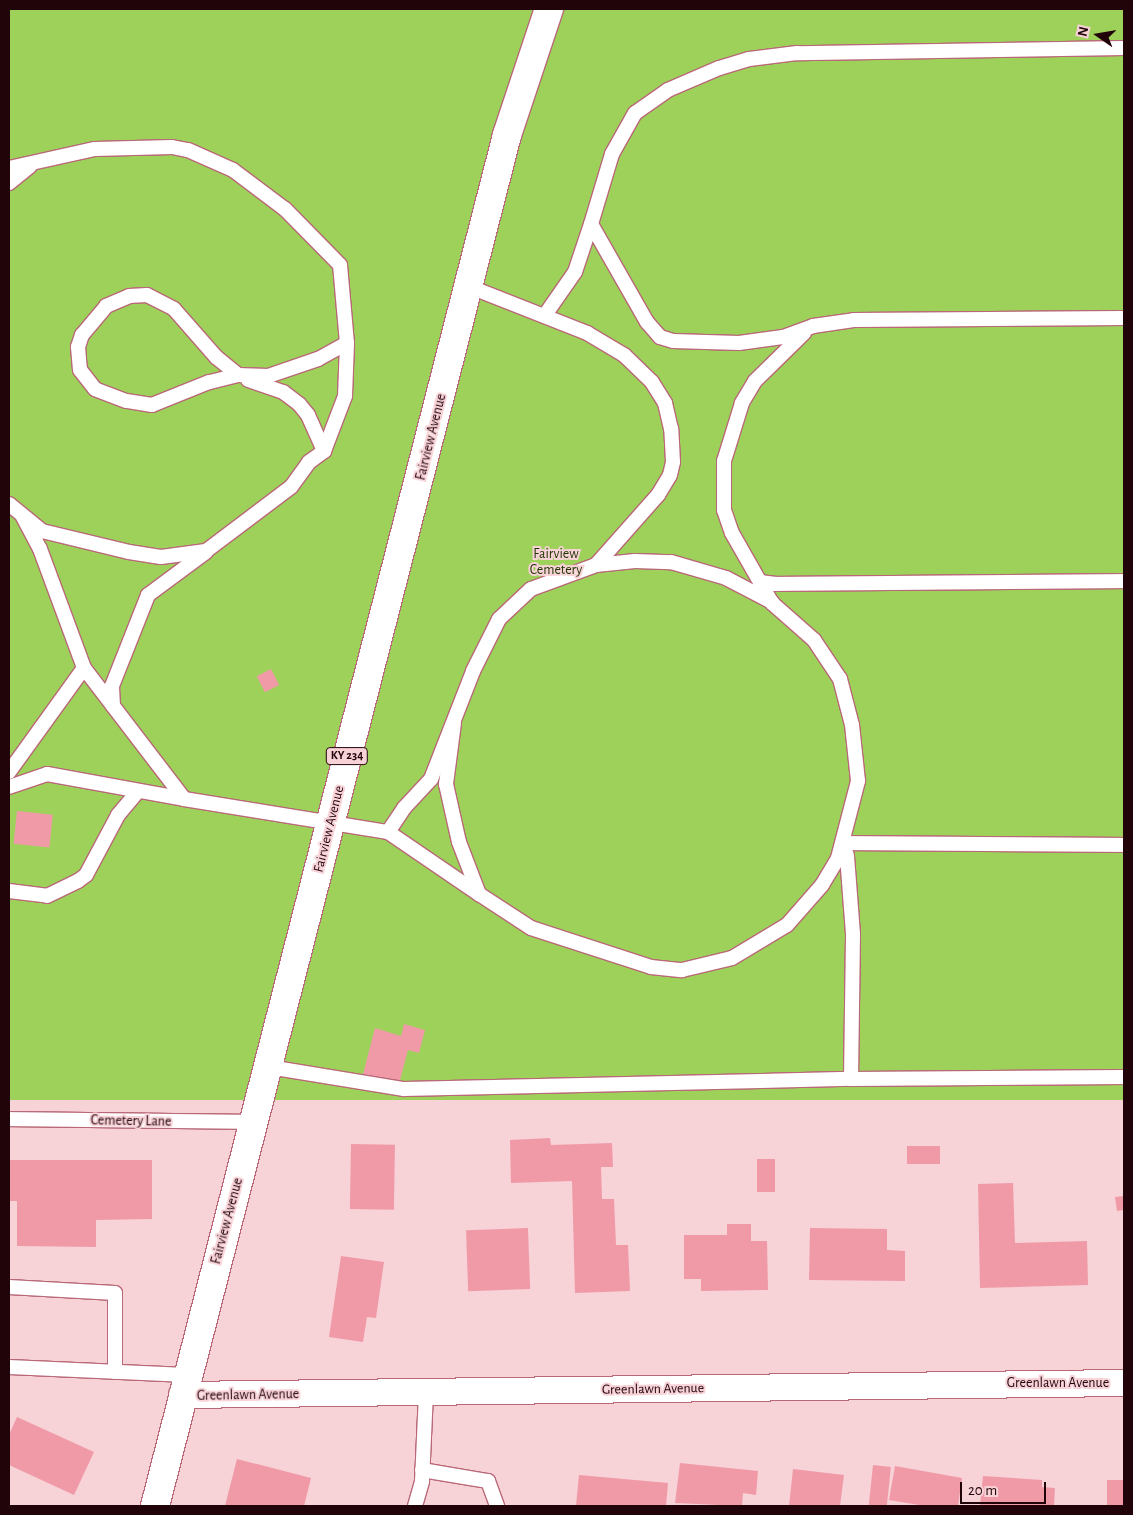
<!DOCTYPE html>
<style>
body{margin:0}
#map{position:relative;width:1133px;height:1515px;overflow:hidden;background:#f7d2d7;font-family:"Alegreya Sans",sans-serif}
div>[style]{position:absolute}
.green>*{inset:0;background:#9dd15a;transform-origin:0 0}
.building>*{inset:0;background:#f09aa8;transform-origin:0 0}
.roads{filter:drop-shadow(1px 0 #b96877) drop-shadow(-1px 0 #b96877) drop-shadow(0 1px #b96877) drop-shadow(0 -1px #b96877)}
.service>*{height:14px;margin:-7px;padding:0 7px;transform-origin:7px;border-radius:7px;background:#fff}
.minor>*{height:26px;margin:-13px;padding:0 13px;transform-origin:13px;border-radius:13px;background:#fff}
.primary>*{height:28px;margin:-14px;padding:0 14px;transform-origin:14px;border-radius:14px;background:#fff}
span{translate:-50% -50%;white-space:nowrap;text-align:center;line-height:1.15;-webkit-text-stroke:4px #f7d2d7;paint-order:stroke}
.shield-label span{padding:1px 4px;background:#f7d2d7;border:1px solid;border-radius:4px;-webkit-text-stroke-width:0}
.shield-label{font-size:12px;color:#21040a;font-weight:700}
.street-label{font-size:14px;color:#21040a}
.park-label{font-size:14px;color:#1f3300}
.frame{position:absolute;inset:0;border:10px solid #21040a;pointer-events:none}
.north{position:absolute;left:1073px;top:10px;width:50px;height:50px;-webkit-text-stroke:4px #f7d2d7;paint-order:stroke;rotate:283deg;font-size:14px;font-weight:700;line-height:20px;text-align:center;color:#21040a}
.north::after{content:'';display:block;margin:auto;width:18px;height:22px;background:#21040a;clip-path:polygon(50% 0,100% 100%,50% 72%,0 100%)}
.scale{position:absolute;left:960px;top:1482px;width:86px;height:22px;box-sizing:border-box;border:2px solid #21040a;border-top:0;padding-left:6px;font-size:15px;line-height:18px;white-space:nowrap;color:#21040a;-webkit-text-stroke:4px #f7d2d7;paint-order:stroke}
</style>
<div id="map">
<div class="green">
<i style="left:1124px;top:9px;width:1091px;height:1115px;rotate:90deg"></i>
</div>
<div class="building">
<i style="left:271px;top:669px;width:18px;height:16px;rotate:63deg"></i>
<i style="left:17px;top:811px;width:36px;height:33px;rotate:6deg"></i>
<i style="clip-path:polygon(404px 1024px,425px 1030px,419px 1053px,408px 1050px,399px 1084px,363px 1074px,375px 1028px,401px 1036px)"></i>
<i style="clip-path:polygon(550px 1138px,551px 1145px,612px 1143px,613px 1167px,601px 1167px,602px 1199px,614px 1199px,616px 1245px,628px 1245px,630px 1291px,575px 1293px,572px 1181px,511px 1183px,510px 1140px)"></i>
<i style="left:351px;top:1144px;width:44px;height:65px;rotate:1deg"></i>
<i style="left:907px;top:1146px;width:33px;height:18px"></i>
<i style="left:757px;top:1159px;width:18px;height:33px"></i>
<i style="clip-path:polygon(9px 1160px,152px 1160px,152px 1219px,96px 1220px,96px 1247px,17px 1246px,17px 1201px,9px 1201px)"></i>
<i style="clip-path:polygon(1013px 1183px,1015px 1243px,1087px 1241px,1088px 1285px,980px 1288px,978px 1184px)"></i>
<i style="clip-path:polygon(1124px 1196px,1124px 1210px,1117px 1211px,1115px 1197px)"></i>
<i style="clip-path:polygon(727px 1224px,751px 1224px,751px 1241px,767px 1241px,768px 1290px,701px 1291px,701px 1279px,684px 1279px,684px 1235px,727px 1235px)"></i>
<i style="left:528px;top:1228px;width:61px;height:62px;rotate:88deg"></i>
<i style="clip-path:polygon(810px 1228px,887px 1229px,887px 1250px,905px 1251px,905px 1281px,809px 1280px)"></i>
<i style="clip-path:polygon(341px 1256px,384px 1262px,376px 1318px,367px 1317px,363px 1342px,329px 1337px)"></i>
<i style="clip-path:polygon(17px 1417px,94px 1452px,74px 1495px,9px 1465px,9px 1435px)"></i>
<i style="clip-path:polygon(237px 1459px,311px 1478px,304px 1506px,225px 1506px)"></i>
<i style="clip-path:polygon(680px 1463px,758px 1471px,756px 1495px,743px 1493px,742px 1506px,675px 1503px)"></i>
<i style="left:873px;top:1465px;width:18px;height:41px;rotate:6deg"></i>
<i style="clip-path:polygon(895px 1466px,962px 1478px,958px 1506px,925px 1506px,889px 1500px)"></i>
<i style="clip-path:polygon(793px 1469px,844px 1475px,840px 1506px,789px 1506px)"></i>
<i style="clip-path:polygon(579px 1475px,668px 1483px,666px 1506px,576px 1506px)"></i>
<i style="clip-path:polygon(983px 1476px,1042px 1480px,1042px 1487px,1055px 1488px,1054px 1506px,980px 1506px)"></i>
<i style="left:1107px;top:1480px;width:17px;height:26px"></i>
</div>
<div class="roads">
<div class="service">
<i style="left:1124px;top:48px;width:327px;rotate:179.1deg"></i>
<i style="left:797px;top:53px;width:48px;rotate:172.9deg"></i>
<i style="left:749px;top:59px;width:31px;rotate:163deg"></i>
<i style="left:719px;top:68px;width:56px;rotate:156.7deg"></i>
<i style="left:668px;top:90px;width:40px;rotate:145.1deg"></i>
<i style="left:635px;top:113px;width:47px;rotate:119.3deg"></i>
<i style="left:612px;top:154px;width:73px;rotate:106.7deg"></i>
<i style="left:591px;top:224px;width:113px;rotate:60.3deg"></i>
<i style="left:647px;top:322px;width:20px;rotate:49deg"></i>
<i style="left:660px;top:337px;width:14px;rotate:17deg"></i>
<i style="left:673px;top:341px;width:66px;rotate:1.7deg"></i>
<i style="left:739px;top:343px;width:44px;rotate:-7.8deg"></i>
<i style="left:783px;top:337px;width:32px;rotate:-20deg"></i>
<i style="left:813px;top:326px;width:41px;rotate:-8.3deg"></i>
<i style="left:854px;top:320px;width:270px;rotate:-0.4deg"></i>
<i style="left:9px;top:168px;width:88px;rotate:-12.5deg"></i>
<i style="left:95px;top:149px;width:77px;rotate:-1.5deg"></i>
<i style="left:172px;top:147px;width:16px;rotate:11deg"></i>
<i style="left:188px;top:150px;width:49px;rotate:24deg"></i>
<i style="left:233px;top:170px;width:65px;rotate:36.9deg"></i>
<i style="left:285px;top:209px;width:78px;rotate:45.5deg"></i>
<i style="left:340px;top:265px;width:78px;rotate:84.9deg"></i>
<i style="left:347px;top:343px;width:33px;rotate:151deg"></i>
<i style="left:318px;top:359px;width:53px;rotate:161.2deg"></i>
<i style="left:268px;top:376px;width:30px;rotate:-178deg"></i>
<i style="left:9px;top:183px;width:27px;rotate:-39deg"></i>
<i style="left:147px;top:295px;width:30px;rotate:27deg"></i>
<i style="left:174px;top:309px;width:64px;rotate:48.8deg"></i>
<i style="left:216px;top:357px;width:28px;rotate:39deg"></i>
<i style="left:238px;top:375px;width:30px;rotate:166deg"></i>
<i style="left:209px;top:382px;width:61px;rotate:158deg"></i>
<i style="left:152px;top:405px;width:26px;rotate:-171deg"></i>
<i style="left:126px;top:401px;width:33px;rotate:-159deg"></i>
<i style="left:95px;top:389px;width:24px;rotate:-128deg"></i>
<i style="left:80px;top:370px;width:23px;rotate:-95deg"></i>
<i style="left:78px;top:347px;width:13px;rotate:-72deg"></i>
<i style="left:82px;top:335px;width:38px;rotate:-50deg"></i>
<i style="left:106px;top:306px;width:25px;rotate:-23deg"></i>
<i style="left:129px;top:296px;width:18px;rotate:-3deg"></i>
<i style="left:545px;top:315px;width:52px;rotate:-55.1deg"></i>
<i style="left:575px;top:272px;width:51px;rotate:-71.6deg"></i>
<i style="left:804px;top:333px;width:69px;rotate:135.6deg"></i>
<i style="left:755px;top:381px;width:26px;rotate:121deg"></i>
<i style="left:742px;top:403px;width:61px;rotate:107.2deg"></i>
<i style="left:724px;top:461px;width:49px;rotate:90deg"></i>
<i style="left:724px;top:510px;width:24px;rotate:71deg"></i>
<i style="left:732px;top:533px;width:56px;rotate:60.3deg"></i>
<i style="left:760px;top:582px;width:16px;rotate:7deg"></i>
<i style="left:776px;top:584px;width:348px;rotate:-0.5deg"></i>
<i style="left:324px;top:451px;width:59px;rotate:-69.1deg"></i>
<i style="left:345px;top:396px;width:53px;rotate:-87.8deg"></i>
<i style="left:9px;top:504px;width:43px;rotate:39.3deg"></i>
<i style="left:42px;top:531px;width:89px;rotate:13.6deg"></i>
<i style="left:129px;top:552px;width:32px;rotate:9deg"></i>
<i style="left:161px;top:557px;width:45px;rotate:-7.6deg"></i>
<i style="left:206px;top:551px;width:106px;rotate:-37deg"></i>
<i style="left:291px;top:487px;width:31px;rotate:-54deg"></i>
<i style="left:309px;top:462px;width:19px;rotate:-36deg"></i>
<i style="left:324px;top:451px;width:39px;rotate:-114deg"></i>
<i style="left:308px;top:415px;width:14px;rotate:-129deg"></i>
<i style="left:299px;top:404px;width:20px;rotate:-143deg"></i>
<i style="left:283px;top:392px;width:37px;rotate:-161deg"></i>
<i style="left:23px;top:517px;width:36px;rotate:62deg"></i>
<i style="left:40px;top:549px;width:127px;rotate:69.7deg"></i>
<i style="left:84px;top:668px;width:165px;rotate:52.6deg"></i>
<i style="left:184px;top:799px;width:207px;rotate:9.2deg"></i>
<i style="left:388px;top:832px;width:110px;rotate:34.3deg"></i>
<i style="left:596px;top:565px;width:39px;rotate:-6deg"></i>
<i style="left:635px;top:561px;width:36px;rotate:2deg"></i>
<i style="left:671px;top:562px;width:57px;rotate:16.2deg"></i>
<i style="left:726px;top:578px;width:52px;rotate:27.6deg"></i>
<i style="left:113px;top:706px;width:20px;rotate:-93deg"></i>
<i style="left:112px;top:686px;width:98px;rotate:-68.4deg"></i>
<i style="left:148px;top:595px;width:72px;rotate:-36.6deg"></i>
<i style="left:454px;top:723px;width:62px;rotate:97.5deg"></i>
<i style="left:446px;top:784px;width:59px;rotate:77.4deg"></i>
<i style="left:459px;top:842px;width:56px;rotate:69deg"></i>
<i style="left:479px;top:894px;width:62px;rotate:33.2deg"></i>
<i style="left:531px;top:928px;width:126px;rotate:18deg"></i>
<i style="left:651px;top:967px;width:31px;rotate:6deg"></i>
<i style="left:682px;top:970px;width:51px;rotate:-13.5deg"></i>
<i style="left:732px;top:958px;width:64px;rotate:-31deg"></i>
<i style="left:787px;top:925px;width:53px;rotate:-48.8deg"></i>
<i style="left:822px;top:885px;width:31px;rotate:-59deg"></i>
<i style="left:838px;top:858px;width:80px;rotate:-75.4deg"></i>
<i style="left:858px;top:781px;width:56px;rotate:-96.1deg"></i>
<i style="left:852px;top:725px;width:48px;rotate:-104.6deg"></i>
<i style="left:840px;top:679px;width:47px;rotate:-123.7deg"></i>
<i style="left:814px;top:640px;width:56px;rotate:-138.6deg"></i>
<i style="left:772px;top:603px;width:24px;rotate:-120deg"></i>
<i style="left:9px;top:772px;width:128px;rotate:-54.2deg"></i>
<i style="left:9px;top:787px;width:40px;rotate:-18.9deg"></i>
<i style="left:47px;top:774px;width:139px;rotate:10.3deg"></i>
<i style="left:388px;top:832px;width:29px;rotate:-56deg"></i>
<i style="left:404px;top:808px;width:40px;rotate:-47deg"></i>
<i style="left:431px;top:779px;width:116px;rotate:-68.7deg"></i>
<i style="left:473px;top:671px;width:58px;rotate:-63.4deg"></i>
<i style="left:499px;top:619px;width:44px;rotate:-43.2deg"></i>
<i style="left:531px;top:589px;width:69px;rotate:-20.3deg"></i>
<i style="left:596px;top:565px;width:94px;rotate:-48.5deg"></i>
<i style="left:658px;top:495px;width:23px;rotate:-59deg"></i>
<i style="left:670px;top:475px;width:13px;rotate:-77deg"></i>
<i style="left:673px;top:462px;width:33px;rotate:-93deg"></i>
<i style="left:671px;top:429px;width:27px;rotate:-103deg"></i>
<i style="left:665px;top:403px;width:25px;rotate:-122deg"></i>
<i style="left:652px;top:382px;width:39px;rotate:-136deg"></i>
<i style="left:624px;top:355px;width:43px;rotate:-149.3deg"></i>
<i style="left:587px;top:333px;width:126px;rotate:-158.5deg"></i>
<i style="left:9px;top:891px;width:38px;rotate:7deg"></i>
<i style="left:47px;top:896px;width:34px;rotate:-26deg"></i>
<i style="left:78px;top:881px;width:10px;rotate:-37deg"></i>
<i style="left:86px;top:875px;width:68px;rotate:-61.9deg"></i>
<i style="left:118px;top:815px;width:31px;rotate:-50deg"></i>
<i style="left:269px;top:1067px;width:137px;rotate:9.3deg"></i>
<i style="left:404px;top:1089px;width:447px;rotate:-1.3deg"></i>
<i style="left:851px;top:1079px;width:273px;rotate:-0.4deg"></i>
<i style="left:851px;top:1079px;width:145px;rotate:-89.2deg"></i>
<i style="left:853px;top:934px;width:78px;rotate:-94.4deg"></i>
<i style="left:847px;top:856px;width:14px;rotate:-107deg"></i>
<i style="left:843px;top:843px;width:281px;rotate:0.4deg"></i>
<i style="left:9px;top:1119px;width:245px;rotate:0.7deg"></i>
<i style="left:9px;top:1287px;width:106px;rotate:3.2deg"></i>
<i style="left:115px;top:1293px;width:79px;rotate:90deg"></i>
<i style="left:9px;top:1367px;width:178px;rotate:2.6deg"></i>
<i style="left:422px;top:1470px;width:67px;rotate:9.5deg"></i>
<i style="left:488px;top:1481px;width:27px;rotate:70deg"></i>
<i style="left:415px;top:1506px;width:26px;rotate:-74deg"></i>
<i style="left:422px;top:1481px;width:89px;rotate:-87.4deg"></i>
</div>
<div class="minor">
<i style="left:182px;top:1395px;width:942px;rotate:-0.73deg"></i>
</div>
<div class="primary">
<i style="left:155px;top:1506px;width:1415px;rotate:-75.6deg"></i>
<i style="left:507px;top:135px;width:133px;rotate:-71.6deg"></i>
</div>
</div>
<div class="shield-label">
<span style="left:347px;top:756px">KY 234</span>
</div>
<div class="street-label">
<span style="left:431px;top:437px;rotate:-76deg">Fairview Avenue</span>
<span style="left:329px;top:829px;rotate:-76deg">Fairview Avenue</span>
<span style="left:131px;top:1121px;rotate:1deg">Cemetery Lane</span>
<span style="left:227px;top:1221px;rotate:-75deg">Fairview Avenue</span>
<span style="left:1058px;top:1383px">Greenlawn Avenue</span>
<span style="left:653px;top:1389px;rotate:-1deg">Greenlawn Avenue</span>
<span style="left:248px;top:1395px;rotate:-1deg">Greenlawn Avenue</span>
</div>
<div class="park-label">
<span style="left:556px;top:562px">Fairview<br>Cemetery</span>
</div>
<div class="frame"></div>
<div class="north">N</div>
<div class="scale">20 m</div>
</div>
